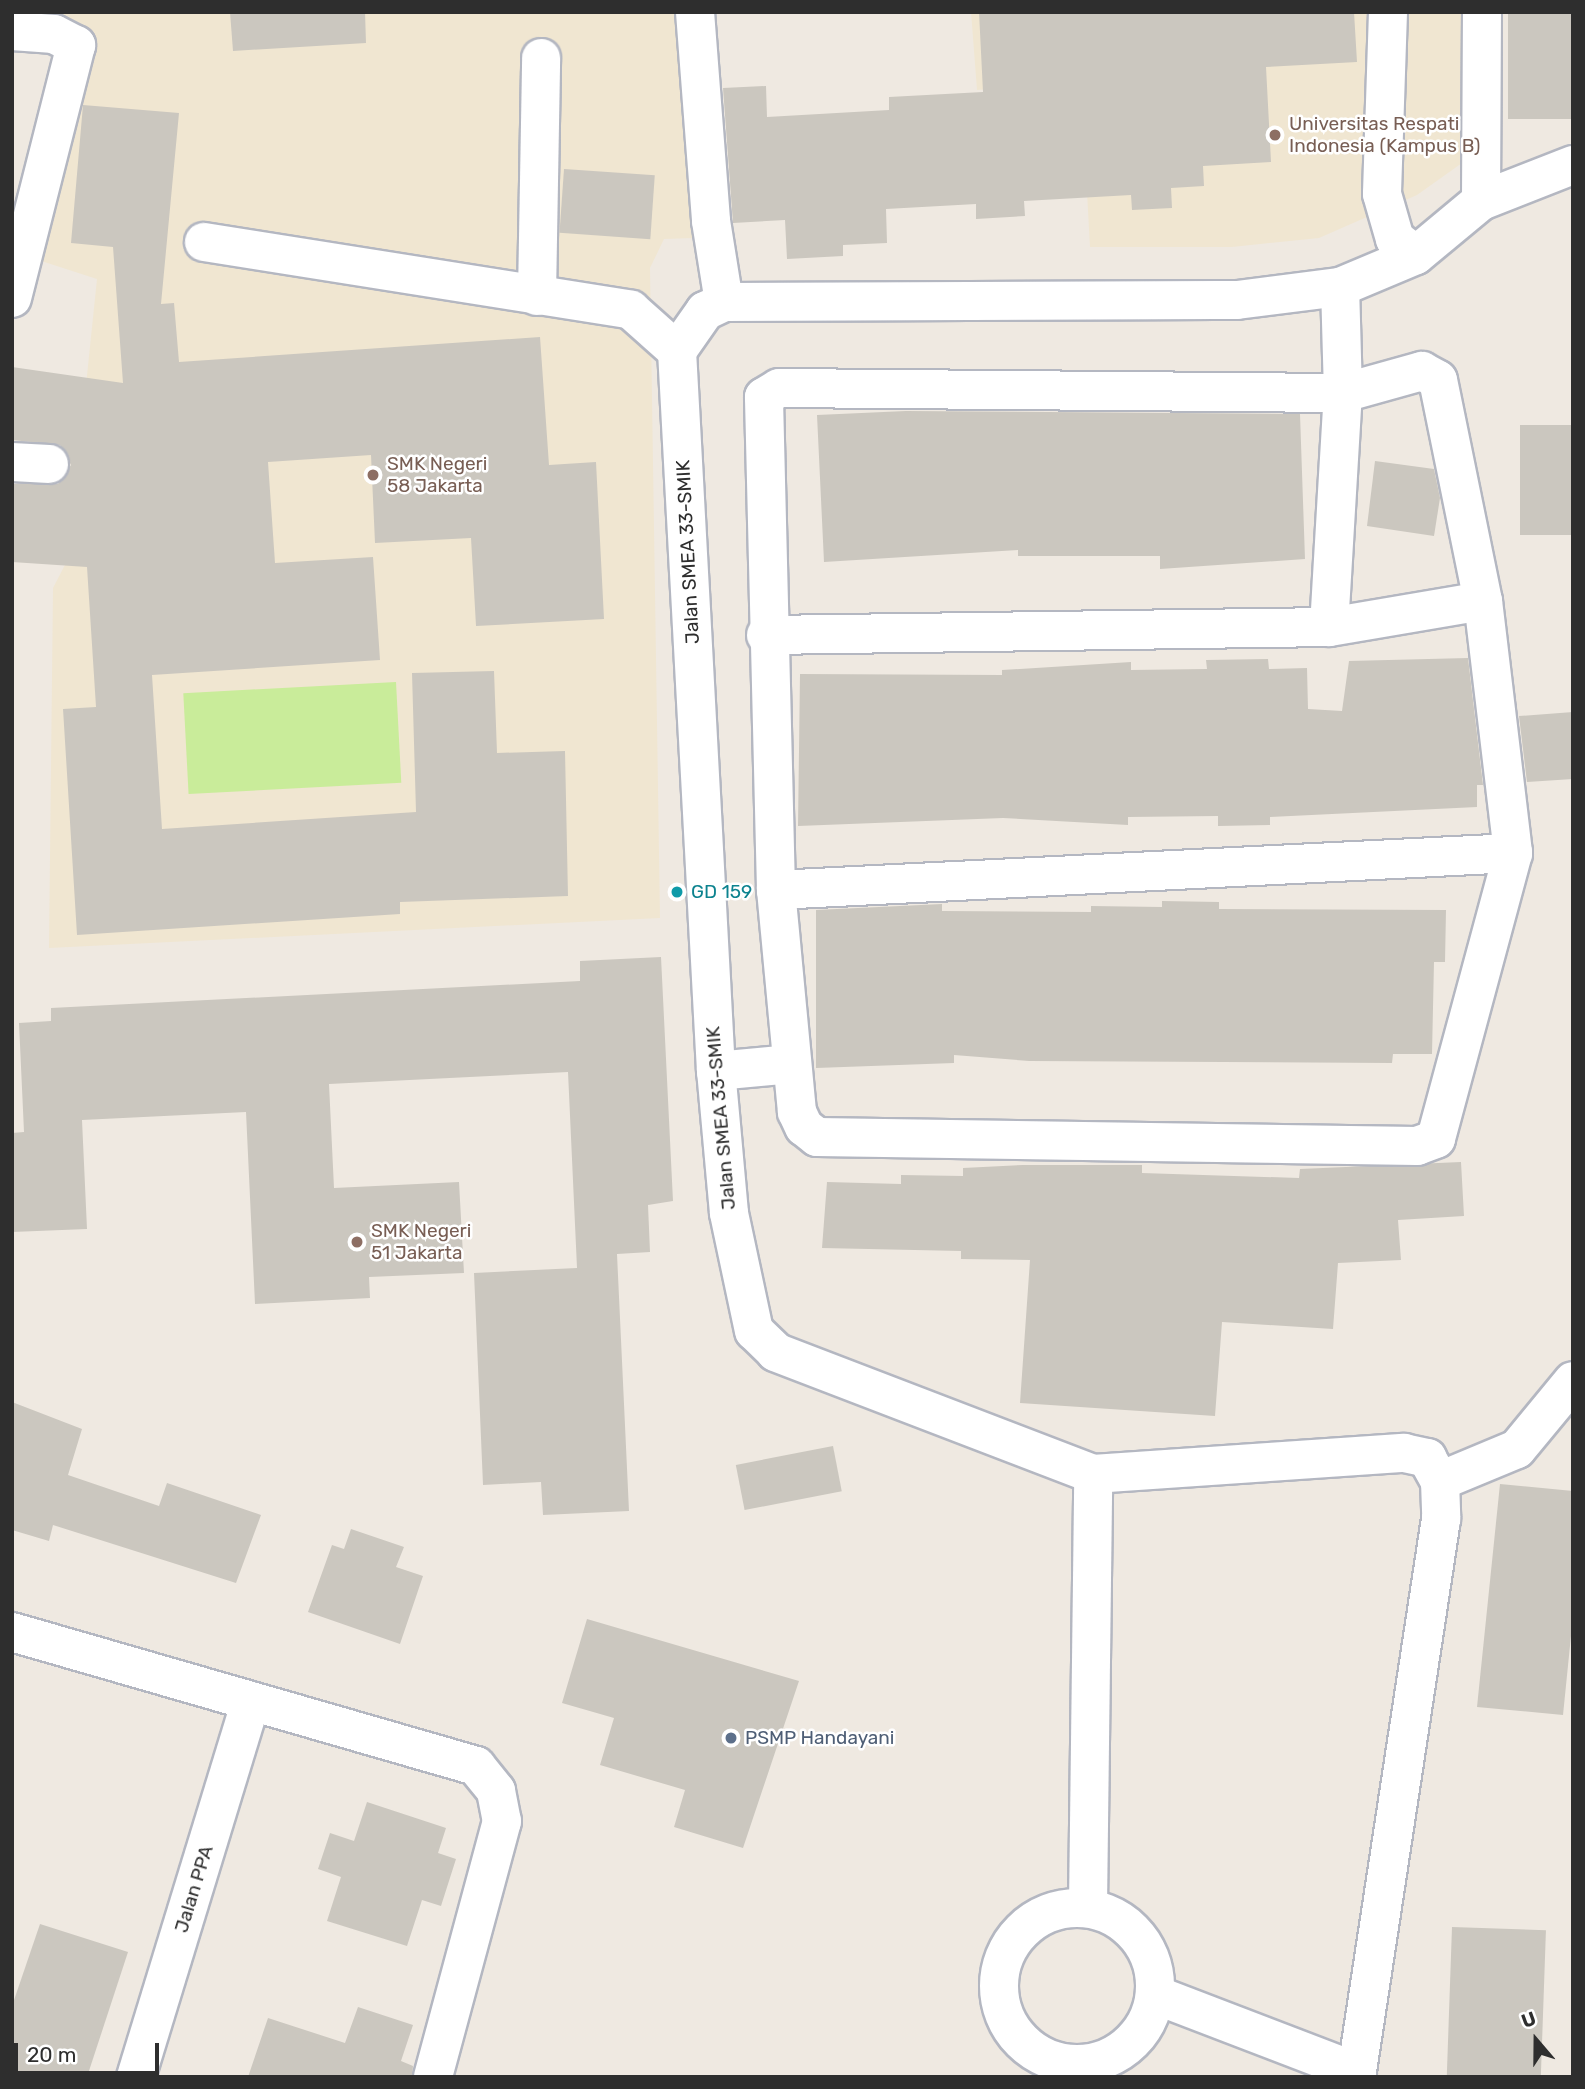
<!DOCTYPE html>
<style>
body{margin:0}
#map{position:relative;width:1585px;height:2089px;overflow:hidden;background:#efe9e1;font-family:Rubik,sans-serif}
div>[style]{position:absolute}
.education>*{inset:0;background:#f0e6d1}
.pitch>*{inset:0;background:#c9ec9a;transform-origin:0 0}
.building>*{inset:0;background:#cbc7bf;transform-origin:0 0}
.roads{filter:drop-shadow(2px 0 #b4b7c1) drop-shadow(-2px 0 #b4b7c1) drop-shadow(0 2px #b4b7c1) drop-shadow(0 -2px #b4b7c1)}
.minor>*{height:38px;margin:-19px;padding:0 19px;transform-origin:19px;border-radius:19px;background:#fff}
.minor>.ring{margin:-19px;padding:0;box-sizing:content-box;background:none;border:38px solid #fff;border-radius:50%}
.dots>*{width:19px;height:19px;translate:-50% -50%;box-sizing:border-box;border:4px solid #fff;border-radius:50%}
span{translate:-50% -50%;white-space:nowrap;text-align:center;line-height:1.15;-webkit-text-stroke:5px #fff;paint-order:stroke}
.education-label{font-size:19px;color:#785e54}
.left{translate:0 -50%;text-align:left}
.street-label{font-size:19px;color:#2e2e2e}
.culture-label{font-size:19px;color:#0d838f}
.service-label{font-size:19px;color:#4e5e75}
.frame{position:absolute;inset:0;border:14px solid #2e2e2e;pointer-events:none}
.north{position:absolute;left:1501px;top:2005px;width:70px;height:70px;-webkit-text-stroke:5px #fff;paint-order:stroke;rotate:340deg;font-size:19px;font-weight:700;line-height:28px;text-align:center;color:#2e2e2e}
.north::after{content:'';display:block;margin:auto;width:24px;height:32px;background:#2e2e2e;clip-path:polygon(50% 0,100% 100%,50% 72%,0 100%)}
.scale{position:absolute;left:14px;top:2043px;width:145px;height:32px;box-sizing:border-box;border:4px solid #2e2e2e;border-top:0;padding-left:9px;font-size:21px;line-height:24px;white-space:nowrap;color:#2e2e2e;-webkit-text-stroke:5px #fff;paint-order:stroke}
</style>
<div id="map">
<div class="education">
<i style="clip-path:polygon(43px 12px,685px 12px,693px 238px,664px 239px,650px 268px,660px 918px,49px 948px,53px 588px,68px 559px,97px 279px,32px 258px,84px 39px)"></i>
<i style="clip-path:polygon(971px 12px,1463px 12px,1470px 107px,1462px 163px,1417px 195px,1319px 238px,1232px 247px,1090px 247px,1081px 82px,977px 90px)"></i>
</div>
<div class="pitch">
<i style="left:396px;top:682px;width:101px;height:213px;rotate:87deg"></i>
</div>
<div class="building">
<i style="clip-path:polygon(230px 12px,365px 12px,366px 43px,233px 51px)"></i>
<i style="clip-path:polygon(979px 12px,1354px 12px,1357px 62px,1266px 67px,1271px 162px,1203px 166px,1204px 186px,1171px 188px,1172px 208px,1132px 210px,1131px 195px,1024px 201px,1025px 216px,976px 219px,976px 204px,886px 209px,887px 243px,843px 245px,843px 256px,787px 259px,785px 220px,733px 223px,723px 88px,766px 86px,767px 117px,889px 110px,889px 97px,983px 92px)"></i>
<i style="left:1508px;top:14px;width:65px;height:105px"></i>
<i style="clip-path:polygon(83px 105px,179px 113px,161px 304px,174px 303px,179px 362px,540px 337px,549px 465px,596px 462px,604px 619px,476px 626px,471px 538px,375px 543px,371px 455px,268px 462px,275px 563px,373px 557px,380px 660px,152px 675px,162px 829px,416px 812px,412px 673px,494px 671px,497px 753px,565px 751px,568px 896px,400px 902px,400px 914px,77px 935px,63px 709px,96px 707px,87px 567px,12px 562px,12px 484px,58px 484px,71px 465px,60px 445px,12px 440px,12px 367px,123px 383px,113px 247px,71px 243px)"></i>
<i style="left:564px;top:169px;width:91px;height:64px;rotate:4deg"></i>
<i style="clip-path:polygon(906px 411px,1300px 414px,1305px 559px,1160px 569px,1160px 556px,1018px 556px,1018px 550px,824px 562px,817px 415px)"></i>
<i style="left:1573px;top:425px;width:110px;height:53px;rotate:90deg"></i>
<i style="clip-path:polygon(1375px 461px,1434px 469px,1440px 498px,1434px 536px,1367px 526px)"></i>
<i style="clip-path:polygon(1468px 658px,1483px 785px,1477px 785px,1477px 807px,1270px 817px,1270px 825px,1218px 826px,1218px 816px,1128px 817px,1128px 825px,1003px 818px,798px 826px,800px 674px,1002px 675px,1002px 670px,1131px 662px,1131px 670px,1207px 669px,1206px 660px,1268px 659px,1269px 669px,1307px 668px,1308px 709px,1342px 711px,1349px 661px)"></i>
<i style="clip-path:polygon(1573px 712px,1573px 779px,1527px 782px,1519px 716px)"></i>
<i style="clip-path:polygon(1162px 901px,1219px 902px,1219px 909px,1446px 910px,1445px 962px,1434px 962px,1432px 1054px,1393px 1054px,1392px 1063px,1029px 1061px,954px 1055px,954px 1063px,816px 1068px,816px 910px,942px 904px,942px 911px,1091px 912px,1091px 906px,1162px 907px)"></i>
<i style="clip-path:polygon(661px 957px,673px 1201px,648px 1205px,650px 1252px,617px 1254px,629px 1511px,543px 1515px,541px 1482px,483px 1485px,474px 1273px,577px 1268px,568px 1072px,329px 1084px,334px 1188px,459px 1182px,464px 1273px,369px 1277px,370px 1298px,255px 1304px,246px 1112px,82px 1120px,87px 1229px,12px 1232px,12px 1133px,24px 1132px,19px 1023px,51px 1021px,51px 1008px,580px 981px,580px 961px)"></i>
<i style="clip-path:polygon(1461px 1162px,1464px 1216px,1398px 1220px,1401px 1260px,1338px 1263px,1333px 1329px,1222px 1322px,1215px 1416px,1020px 1403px,1030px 1260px,961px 1259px,961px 1251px,822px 1248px,827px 1182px,901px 1184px,901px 1175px,963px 1176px,963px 1168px,1023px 1165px,1142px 1165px,1142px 1173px,1299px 1178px,1300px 1169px)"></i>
<i style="clip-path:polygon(12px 1402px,82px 1429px,68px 1475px,159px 1506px,167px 1483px,261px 1515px,236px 1583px,53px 1525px,49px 1541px,12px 1530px)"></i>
<i style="left:833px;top:1446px;width:46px;height:99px;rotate:79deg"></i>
<i style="clip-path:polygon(1500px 1484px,1573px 1491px,1573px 1616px,1563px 1715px,1477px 1707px)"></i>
<i style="clip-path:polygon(351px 1529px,404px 1547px,396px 1567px,423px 1576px,400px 1644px,308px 1612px,332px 1545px,344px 1549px)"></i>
<i style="clip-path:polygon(587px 1619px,799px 1681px,743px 1848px,674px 1827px,685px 1790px,600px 1765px,614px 1718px,562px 1703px)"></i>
<i style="clip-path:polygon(367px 1802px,446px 1828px,438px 1853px,456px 1859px,441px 1906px,422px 1900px,407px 1946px,327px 1921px,341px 1877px,318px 1869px,330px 1833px,354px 1841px)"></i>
<i style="clip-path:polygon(40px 1924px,128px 1952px,87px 2077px,12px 2077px,12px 2006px)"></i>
<i style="left:1452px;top:1927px;width:94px;height:150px;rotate:2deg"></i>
<i style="clip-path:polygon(358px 2007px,413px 2025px,401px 2061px,413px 2066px,412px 2077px,248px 2077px,268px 2018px,345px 2043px)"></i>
</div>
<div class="roads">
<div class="minor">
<i style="left:695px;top:12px;width:210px;rotate:85.6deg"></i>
<i style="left:711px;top:221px;width:82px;rotate:80.9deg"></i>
<i style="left:1388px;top:12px;width:182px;rotate:91.9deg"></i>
<i style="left:1382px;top:194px;width:47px;rotate:73.9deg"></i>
<i style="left:1395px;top:239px;width:26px;rotate:37deg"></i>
<i style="left:12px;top:31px;width:42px;rotate:4.1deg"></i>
<i style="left:54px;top:34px;width:25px;rotate:27deg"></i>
<i style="left:76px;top:45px;width:261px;rotate:104.2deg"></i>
<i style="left:1481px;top:201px;width:189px;rotate:-89.7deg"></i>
<i style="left:204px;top:242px;width:432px;rotate:9deg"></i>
<i style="left:631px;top:310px;width:62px;rotate:41.7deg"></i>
<i style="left:537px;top:296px;width:238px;rotate:-89deg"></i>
<i style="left:1422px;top:371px;width:18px;rotate:29deg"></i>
<i style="left:1438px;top:380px;width:226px;rotate:78.5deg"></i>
<i style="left:1483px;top:601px;width:254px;rotate:83.2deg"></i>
<i style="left:1513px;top:853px;width:296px;rotate:105.1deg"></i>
<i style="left:1436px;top:1139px;width:20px;rotate:160deg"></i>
<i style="left:1417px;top:1146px;width:600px;rotate:-179.14deg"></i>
<i style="left:817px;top:1137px;width:16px;rotate:-142deg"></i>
<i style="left:804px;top:1127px;width:17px;rotate:-115deg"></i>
<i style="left:797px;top:1112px;width:223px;rotate:-95.4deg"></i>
<i style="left:776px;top:890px;width:493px;rotate:-91.4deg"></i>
<i style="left:764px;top:397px;width:17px;rotate:-31deg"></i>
<i style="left:779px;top:388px;width:564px;rotate:0.51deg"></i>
<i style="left:1343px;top:393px;width:82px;rotate:-15.6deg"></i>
<i style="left:12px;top:462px;width:37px;rotate:3deg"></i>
<i style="left:1329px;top:627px;width:234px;rotate:-86.6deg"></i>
<i style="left:1343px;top:393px;width:106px;rotate:-91.6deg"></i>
<i style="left:766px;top:635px;width:563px;rotate:-0.81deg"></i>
<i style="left:1329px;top:627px;width:156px;rotate:-9.6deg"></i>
<i style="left:776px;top:890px;width:738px;rotate:-2.87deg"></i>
<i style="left:716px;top:1071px;width:76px;rotate:-5.3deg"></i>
<i style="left:1093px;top:1474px;width:340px;rotate:-159deg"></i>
<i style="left:776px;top:1352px;width:30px;rotate:-136deg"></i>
<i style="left:754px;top:1331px;width:121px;rotate:-102deg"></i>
<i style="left:729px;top:1213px;width:143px;rotate:-95.2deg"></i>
<i style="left:716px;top:1071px;width:721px;rotate:-93.1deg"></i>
<i style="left:677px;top:351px;width:49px;rotate:-55deg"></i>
<i style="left:705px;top:311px;width:21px;rotate:-25deg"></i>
<i style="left:724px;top:302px;width:513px;rotate:-0.22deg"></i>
<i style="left:1237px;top:300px;width:104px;rotate:-7.2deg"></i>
<i style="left:1340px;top:287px;width:82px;rotate:-22.8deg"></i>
<i style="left:1416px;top:255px;width:85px;rotate:-39.7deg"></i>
<i style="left:1481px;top:201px;width:99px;rotate:-21.4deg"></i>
<i style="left:1440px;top:1481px;width:83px;rotate:-22.6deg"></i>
<i style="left:1517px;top:1449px;width:88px;rotate:-50.5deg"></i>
<i style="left:12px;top:1632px;width:483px;rotate:16.1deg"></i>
<i style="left:476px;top:1766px;width:32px;rotate:51deg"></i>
<i style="left:496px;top:1791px;width:31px;rotate:79deg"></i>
<i style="left:502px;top:1821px;width:265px;rotate:105.1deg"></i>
<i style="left:1088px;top:1907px;width:433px;rotate:-89.3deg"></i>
<i style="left:1093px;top:1474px;width:312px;rotate:-3.9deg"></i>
<i style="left:1404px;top:1453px;width:24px;rotate:12deg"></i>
<i style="left:1427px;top:1458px;width:26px;rotate:61deg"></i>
<i style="left:1440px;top:1481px;width:38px;rotate:88deg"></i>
<i style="left:1441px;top:1519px;width:564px;rotate:98.66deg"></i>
<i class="ring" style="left:999px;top:1908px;width:118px;height:118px"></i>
<i style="left:1156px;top:1995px;width:215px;rotate:21deg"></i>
<i style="left:136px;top:2077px;width:393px;rotate:-73deg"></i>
</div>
</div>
<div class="dots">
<i style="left:1275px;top:135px;background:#8d6e63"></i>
<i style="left:373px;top:475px;background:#8d6e63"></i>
<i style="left:677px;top:892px;background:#0f9aa8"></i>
<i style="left:357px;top:1242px;background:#8d6e63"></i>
<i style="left:731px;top:1738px;background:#5c6f8a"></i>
</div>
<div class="education-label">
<span class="left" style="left:1289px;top:135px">Universitas Respati<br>Indonesia (Kampus B)</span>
<span class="left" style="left:387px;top:475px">SMK Negeri<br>58 Jakarta</span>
<span class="left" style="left:371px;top:1242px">SMK Negeri<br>51 Jakarta</span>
</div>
<div class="street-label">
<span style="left:688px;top:552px;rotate:-93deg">Jalan SMEA 33-SMIK</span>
<span style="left:721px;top:1118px;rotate:-95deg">Jalan SMEA 33-SMIK</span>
<span style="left:194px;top:1889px;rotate:-73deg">Jalan PPA</span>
</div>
<div class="culture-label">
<span class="left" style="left:691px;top:892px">GD 159</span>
</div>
<div class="service-label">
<span class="left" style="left:745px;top:1738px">PSMP Handayani</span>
</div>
<div class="frame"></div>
<div class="north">U</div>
<div class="scale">20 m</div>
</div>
